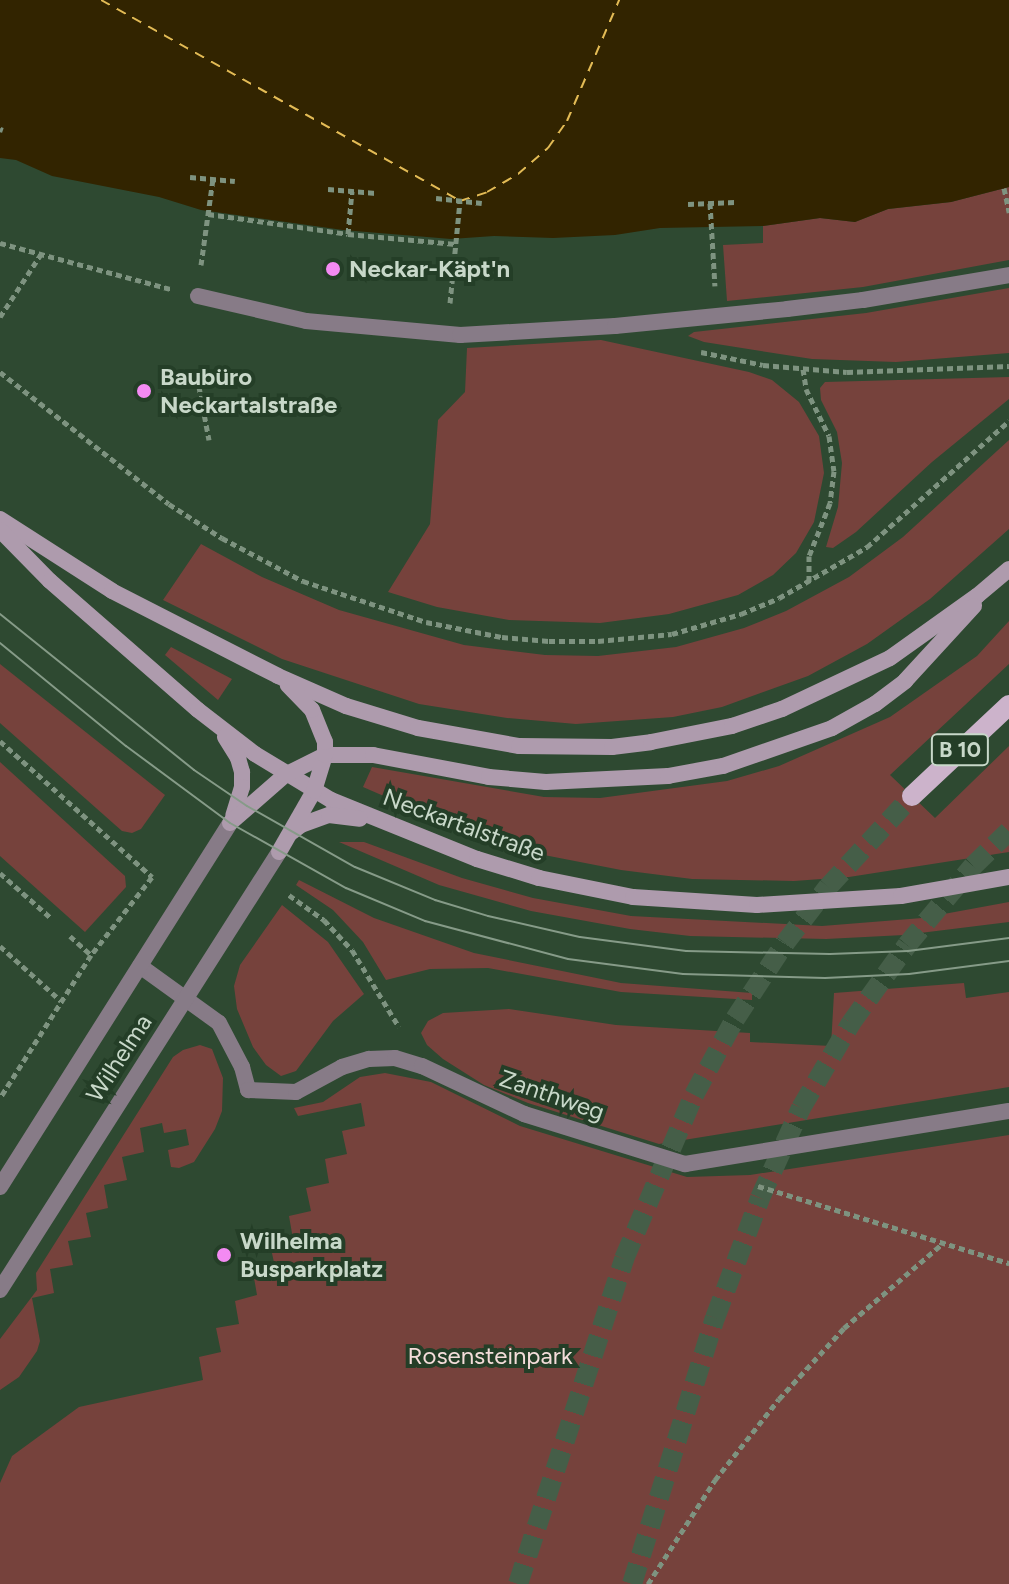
<!DOCTYPE html>
<meta charset="utf-8">
<style>
body{margin:0}
#map{position:relative;width:1009px;height:1584px;overflow:hidden;background:#2e4931;font-family:Figtree,sans-serif}
div>[style]{position:absolute}
.green>*{inset:0;background:#76423c}
.water>*{inset:0;background:#322400}
.ferry>*{height:2px;margin-top:-1px;transform-origin:0;background:repeating-linear-gradient(90deg,#e3bb55 0 10px,transparent 0 18px)}
.primary-tunnel>*{height:20px;margin-top:-10px;transform-origin:0;background:repeating-linear-gradient(90deg,#455e48 0 20px,transparent 0 30px)}
.path>*{height:5px;margin-top:-2.5px;transform-origin:0;background:repeating-linear-gradient(90deg,#7e9380 0 6px,transparent 0 10px)}
.lane>*{height:16px;margin:-8px;padding:0 8px;transform-origin:8px;border-radius:8px;background:#877b87}
.secondary>*{height:16px;margin:-8px;padding:0 8px;transform-origin:8px;border-radius:8px;background:#ae9bad}
.primary>*{height:20px;margin:-10px;padding:0 10px;transform-origin:10px;border-radius:10px;background:#ccb3cb}
.tram>*{height:2px;margin:-1px;padding:0 1px;transform-origin:1px;border-radius:1px;background:#869b88}
.dots>*{width:22px;height:22px;translate:-50% -50%;box-sizing:border-box;border:4px solid #243e27;border-radius:50%}
span{translate:-50% -50%;white-space:nowrap;text-align:center;line-height:1.15;-webkit-text-stroke:8px #243e27;paint-order:stroke}
.shield-label span{padding:2px 6px;background:#243e27;border:2px solid;border-radius:6px;-webkit-text-stroke-width:0}
.shield-label{font-size:22px;color:#c8d8c9;font-weight:700}
.poi-label{font-size:24px;color:#c8d8c9;font-weight:700}
.left{translate:0 -50%;text-align:left}
.street-label{font-size:24px;color:#c8d8c9}
.park-label{font-size:24px;color:#f4ddda}
</style>
<div id="map">
<div class="green">
<i style="clip-path:polygon(1009px 187px,1009px 260px,863px 287px,727px 301px,723px 245px,763px 243px,763px 226px,820px 218px,855px 222px,888px 209px,951px 202px)"></i>
<i style="clip-path:polygon(1009px 288px,1009px 353px,896px 362px,812px 359px,704px 342px,688px 336px,694px 332px,866px 313px)"></i>
<i style="clip-path:polygon(601px 340px,749px 372px,772px 380px,799px 402px,819px 436px,824px 473px,814px 522px,796px 553px,773px 575px,738px 595px,669px 614px,600px 623px,509px 620px,437px 607px,388px 592px,430px 524px,438px 420px,465px 392px,467px 348px)"></i>
<i style="clip-path:polygon(1009px 377px,1009px 399px,932px 462px,856px 532px,833px 548px,826px 547px,838px 507px,842px 463px,837px 432px,821px 400px,820px 388px,825px 382px)"></i>
<i style="clip-path:polygon(1009px 440px,1009px 529px,930px 599px,867px 644px,808px 676px,722px 707px,673px 717px,576px 724px,507px 718px,419px 704px,282px 659px,163px 600px,201px 544px,262px 577px,339px 610px,464px 645px,545px 655px,598px 656px,676px 647px,744px 628px,786px 611px,849px 577px,903px 537px)"></i>
<i style="clip-path:polygon(1009px 621px,1009px 664px,890px 775px,935px 818px,1009px 746px,1009px 852px,849px 877px,794px 881px,692px 879px,621px 870px,544px 855px,455px 827px,363px 787px,372px 767px,544px 797px,600px 798px,727px 781px,779px 766px,890px 717px,977px 656px)"></i>
<i style="clip-path:polygon(171px 647px,232px 679px,218px 700px,165px 655px)"></i>
<i style="clip-path:polygon(0 664px,165px 795px,141px 829px,132px 833px,122px 831px,0 723px)"></i>
<i style="clip-path:polygon(0 762px,125px 876px,126px 887px,85px 932px,0 856px)"></i>
<i style="clip-path:polygon(339px 842px,364px 842px,462px 878px,533px 898px,631px 916px,822px 926px,922px 918px,1009px 902px,1009px 922px,904px 935px,826px 939px,690px 936px,630px 929px,531px 911px,439px 885px)"></i>
<i style="clip-path:polygon(299px 880px,374px 918px,474px 953px,621px 983px,752px 993px,752px 1000px,621px 992px,488px 968px,430px 969px,386px 980px,363px 942px,333px 910px,296px 885px)"></i>
<i style="clip-path:polygon(282px 905px,328px 942px,364px 994px,333px 1021px,296px 1071px,281px 1076px,266px 1065px,253px 1047px,237px 1009px,234px 986px,240px 965px)"></i>
<i style="clip-path:polygon(964px 983px,966px 998px,1009px 992px,1009px 1087px,659px 1144px,528px 1103px,484px 1085px,443px 1059px,427px 1045px,421px 1033px,428px 1021px,443px 1013px,509px 1009px,616px 1025px,750px 1033px,750px 1042px,831px 1046px,834px 993px)"></i>
<i style="clip-path:polygon(200px 1045px,212px 1049px,223px 1078px,222px 1111px,215px 1129px,194px 1162px,179px 1168px,171px 1167px,168px 1150px,189px 1145px,186px 1129px,164px 1133px,162px 1123px,140px 1128px,144px 1152px,122px 1157px,127px 1180px,104px 1185px,108px 1208px,86px 1213px,91px 1237px,68px 1241px,73px 1265px,50px 1269px,54px 1293px,32px 1298px,40px 1341px,37px 1351px,19px 1377px,0 1390px,0 1339px,37px 1290px,36px 1273px,173px 1057px,183px 1050px)"></i>
<i style="clip-path:polygon(385px 1073px,431px 1082px,520px 1126px,687px 1177px,750px 1175px,1009px 1135px,1009px 1584px,0 1584px,0 1483px,12px 1456px,79px 1407px,203px 1380px,199px 1357px,221px 1352px,216px 1328px,239px 1324px,235px 1301px,257px 1295px,253px 1272px,275px 1267px,270px 1244px,293px 1239px,289px 1216px,311px 1211px,306px 1188px,329px 1183px,325px 1159px,347px 1154px,342px 1131px,365px 1126px,361px 1103px,298px 1116px,294px 1108px,323px 1102px,360px 1077px)"></i>
</div>
<div class="water">
<i style="clip-path:polygon(0 0,1009px 0,1009px 187px,951px 202px,888px 209px,855px 222px,820px 218px,763px 226px,660px 228px,615px 235px,553px 238px,494px 236px,451px 239px,343px 230px,201px 210px,159px 197px,52px 176px,16px 160px,0 158px)"></i>
</div>
<div class="ferry">
<i style="left:101px;top:0;width:411px;rotate:29.2deg"></i>
<i style="left:460px;top:201px;width:28px;rotate:-18deg"></i>
<i style="left:487px;top:192px;width:36px;rotate:-30deg"></i>
<i style="left:518px;top:174px;width:40px;rotate:-41deg"></i>
<i style="left:548px;top:148px;width:33px;rotate:-55deg"></i>
<i style="left:567px;top:121px;width:132px;rotate:-66.7deg"></i>
</div>
<div class="primary-tunnel">
<i style="left:518px;top:1584px;width:342px;rotate:-71.9deg"></i>
<i style="left:624px;top:1259px;width:178px;rotate:-66.9deg"></i>
<i style="left:694px;top:1095px;width:86px;rotate:-61.7deg"></i>
<i style="left:735px;top:1019px;width:91px;rotate:-56.7deg"></i>
<i style="left:785px;top:943px;width:71px;rotate:-52.5deg"></i>
<i style="left:828px;top:887px;width:124px;rotate:-47.3deg"></i>
<i style="left:632px;top:1584px;width:279px;rotate:-72.7deg"></i>
<i style="left:715px;top:1318px;width:128px;rotate:-69.4deg"></i>
<i style="left:760px;top:1198px;width:99px;rotate:-65.5deg"></i>
<i style="left:801px;top:1108px;width:99px;rotate:-59.5deg"></i>
<i style="left:851px;top:1023px;width:96px;rotate:-54.3deg"></i>
<i style="left:907px;top:945px;width:103px;rotate:-50.1deg"></i>
<i style="left:973px;top:866px;width:50px;rotate:-44.2deg"></i>
</div>
<div class="path">
<i style="left:0;top:129px;width:3px;rotate:18deg"></i>
<i style="left:190px;top:177px;width:45px;rotate:5.1deg"></i>
<i style="left:1004px;top:188px;width:25px;rotate:78deg"></i>
<i style="left:328px;top:189px;width:48px;rotate:4.8deg"></i>
<i style="left:436px;top:198px;width:46px;rotate:6.2deg"></i>
<i style="left:710px;top:203px;width:83px;rotate:86.6deg"></i>
<i style="left:688px;top:204px;width:47px;rotate:-2.4deg"></i>
<i style="left:208px;top:214px;width:141px;rotate:8.1deg"></i>
<i style="left:348px;top:234px;width:108px;rotate:5.3deg"></i>
<i style="left:348px;top:234px;width:43px;rotate:-84.7deg"></i>
<i style="left:0;top:243px;width:177px;rotate:15.1deg"></i>
<i style="left:201px;top:265px;width:87px;rotate:-82.1deg"></i>
<i style="left:450px;top:303px;width:102px;rotate:-84.4deg"></i>
<i style="left:0;top:317px;width:75px;rotate:-56.9deg"></i>
<i style="left:701px;top:352px;width:63px;rotate:11.8deg"></i>
<i style="left:763px;top:365px;width:84px;rotate:4.8deg"></i>
<i style="left:847px;top:372px;width:162px;rotate:-2.1deg"></i>
<i style="left:803px;top:369px;width:20px;rotate:81deg"></i>
<i style="left:806px;top:389px;width:52px;rotate:63.9deg"></i>
<i style="left:829px;top:436px;width:35px;rotate:82deg"></i>
<i style="left:834px;top:471px;width:32px;rotate:97deg"></i>
<i style="left:830px;top:503px;width:57px;rotate:111.6deg"></i>
<i style="left:809px;top:556px;width:27px;rotate:90deg"></i>
<i style="left:0;top:372px;width:214px;rotate:38deg"></i>
<i style="left:169px;top:504px;width:63px;rotate:32.7deg"></i>
<i style="left:222px;top:538px;width:92px;rotate:28deg"></i>
<i style="left:303px;top:581px;width:130px;rotate:18.4deg"></i>
<i style="left:426px;top:622px;width:77px;rotate:11.2deg"></i>
<i style="left:502px;top:637px;width:47px;rotate:4.9deg"></i>
<i style="left:549px;top:641px;width:49px"></i>
<i style="left:598px;top:641px;width:74px;rotate:-5.4deg"></i>
<i style="left:672px;top:634px;width:72px;rotate:-16.2deg"></i>
<i style="left:741px;top:614px;width:41px;rotate:-22.8deg"></i>
<i style="left:779px;top:598px;width:102px;rotate:-30.1deg"></i>
<i style="left:867px;top:547px;width:190px;rotate:-41.6deg"></i>
<i style="left:197px;top:376px;width:65px;rotate:79.4deg"></i>
<i style="left:0;top:741px;width:204px;rotate:41.8deg"></i>
<i style="left:152px;top:877px;width:99px;rotate:128deg"></i>
<i style="left:91px;top:955px;width:169px;rotate:122.5deg"></i>
<i style="left:0;top:873px;width:69px;rotate:41.5deg"></i>
<i style="left:289px;top:895px;width:43px;rotate:35.5deg"></i>
<i style="left:324px;top:920px;width:41px;rotate:47deg"></i>
<i style="left:352px;top:950px;width:90px;rotate:58.6deg"></i>
<i style="left:70px;top:936px;width:28px;rotate:42deg"></i>
<i style="left:0;top:946px;width:82px;rotate:42deg"></i>
<i style="left:758px;top:1186px;width:263px;rotate:17.1deg"></i>
<i style="left:648px;top:1584px;width:124px;rotate:-57.2deg"></i>
<i style="left:715px;top:1480px;width:103px;rotate:-51.7deg"></i>
<i style="left:779px;top:1399px;width:96px;rotate:-47.5deg"></i>
<i style="left:844px;top:1328px;width:130px;rotate:-40.6deg"></i>
</div>
<div class="lane">
<i style="left:198px;top:296px;width:111px;rotate:13deg"></i>
<i style="left:306px;top:321px;width:155px;rotate:5.2deg"></i>
<i style="left:460px;top:335px;width:155px;rotate:-3.3deg"></i>
<i style="left:615px;top:326px;width:173px;rotate:-5.6deg"></i>
<i style="left:787px;top:309px;width:77px;rotate:-6.8deg"></i>
<i style="left:863px;top:300px;width:148px;rotate:-9.7deg"></i>
<i style="left:140px;top:966px;width:97px;rotate:35.8deg"></i>
<i style="left:219px;top:1023px;width:50px;rotate:62.4deg"></i>
<i style="left:242px;top:1067px;width:24px;rotate:75deg"></i>
<i style="left:248px;top:1090px;width:48px;rotate:2.4deg"></i>
<i style="left:296px;top:1092px;width:52px;rotate:-28.5deg"></i>
<i style="left:342px;top:1067px;width:28px;rotate:-17deg"></i>
<i style="left:369px;top:1059px;width:26px;rotate:-2deg"></i>
<i style="left:395px;top:1058px;width:28px;rotate:17deg"></i>
<i style="left:422px;top:1066px;width:113px;rotate:25.2deg"></i>
<i style="left:524px;top:1114px;width:169px;rotate:17.3deg"></i>
<i style="left:685px;top:1164px;width:328px;rotate:-9.3deg"></i>
<i style="left:0;top:1187px;width:431px;rotate:-57.7deg"></i>
<i style="left:0;top:1290px;width:519px;rotate:-57.5deg"></i>
</div>
<div class="secondary">
<i style="left:0;top:519px;width:133px;rotate:32.7deg"></i>
<i style="left:112px;top:591px;width:186px;rotate:27.1deg"></i>
<i style="left:278px;top:676px;width:74px;rotate:23.8deg"></i>
<i style="left:346px;top:706px;width:75px;rotate:17deg"></i>
<i style="left:418px;top:728px;width:103px;rotate:10.1deg"></i>
<i style="left:519px;top:746px;width:93px;rotate:0.6deg"></i>
<i style="left:612px;top:747px;width:39px;rotate:-7deg"></i>
<i style="left:651px;top:742px;width:83px;rotate:-11.2deg"></i>
<i style="left:732px;top:726px;width:53px;rotate:-18.8deg"></i>
<i style="left:782px;top:709px;width:119px;rotate:-25.3deg"></i>
<i style="left:890px;top:658px;width:107px;rotate:-35.5deg"></i>
<i style="left:977px;top:596px;width:42px;rotate:-40.2deg"></i>
<i style="left:0;top:530px;width:71px;rotate:45.6deg"></i>
<i style="left:50px;top:581px;width:196px;rotate:41.1deg"></i>
<i style="left:198px;top:710px;width:72px;rotate:37.7deg"></i>
<i style="left:255px;top:754px;width:89px;rotate:31.2deg"></i>
<i style="left:331px;top:800px;width:157px;rotate:22deg"></i>
<i style="left:477px;top:859px;width:65px;rotate:17deg"></i>
<i style="left:539px;top:878px;width:96px;rotate:11.4deg"></i>
<i style="left:633px;top:897px;width:124px;rotate:3.7deg"></i>
<i style="left:757px;top:905px;width:144px;rotate:-3.6deg"></i>
<i style="left:901px;top:896px;width:110px;rotate:-10deg"></i>
<i style="left:225px;top:737px;width:25px;rotate:58deg"></i>
<i style="left:238px;top:758px;width:15px;rotate:74deg"></i>
<i style="left:242px;top:772px;width:15px;rotate:90deg"></i>
<i style="left:242px;top:787px;width:30px;rotate:107deg"></i>
<i style="left:230px;top:823px;width:73px;rotate:-41.1deg"></i>
<i style="left:285px;top:775px;width:45px;rotate:-26.6deg"></i>
<i style="left:325px;top:755px;width:48px"></i>
<i style="left:373px;top:755px;width:118px;rotate:10.7deg"></i>
<i style="left:489px;top:777px;width:57px;rotate:5deg"></i>
<i style="left:546px;top:782px;width:122px;rotate:-2.8deg"></i>
<i style="left:668px;top:776px;width:56px;rotate:-10.3deg"></i>
<i style="left:723px;top:766px;width:115px;rotate:-19.2deg"></i>
<i style="left:832px;top:728px;width:49px;rotate:-29.2deg"></i>
<i style="left:875px;top:704px;width:38px;rotate:-37deg"></i>
<i style="left:905px;top:681px;width:102px;rotate:-47.4deg"></i>
<i style="left:292px;top:832px;width:11px;rotate:-38deg"></i>
<i style="left:301px;top:825px;width:30px;rotate:-20deg"></i>
<i style="left:329px;top:815px;width:31px;rotate:7deg"></i>
<i style="left:279px;top:852px;width:70px;rotate:-60.2deg"></i>
<i style="left:314px;top:791px;width:38px;rotate:-73deg"></i>
<i style="left:325px;top:755px;width:13px;rotate:-90deg"></i>
<i style="left:325px;top:742px;width:35px;rotate:-112deg"></i>
<i style="left:312px;top:710px;width:35px;rotate:-134deg"></i>
</div>
<div class="primary">
<i style="left:912px;top:796px;width:133px;rotate:-43.2deg"></i>
</div>
<div class="tram">
<i style="left:0;top:614px;width:249px;rotate:38.8deg"></i>
<i style="left:194px;top:770px;width:64px;rotate:34.2deg"></i>
<i style="left:247px;top:806px;width:124px;rotate:29.5deg"></i>
<i style="left:355px;top:867px;width:87px;rotate:22.4deg"></i>
<i style="left:435px;top:900px;width:55px;rotate:16.8deg"></i>
<i style="left:488px;top:916px;width:94px;rotate:12.9deg"></i>
<i style="left:580px;top:937px;width:107px;rotate:7.5deg"></i>
<i style="left:686px;top:951px;width:144px;rotate:1.2deg"></i>
<i style="left:830px;top:954px;width:78px;rotate:-2.2deg"></i>
<i style="left:908px;top:951px;width:102px;rotate:-7.3deg"></i>
<i style="left:0;top:643px;width:163px;rotate:39.3deg"></i>
<i style="left:126px;top:746px;width:129px;rotate:36.5deg"></i>
<i style="left:230px;top:823px;width:133px;rotate:29.3deg"></i>
<i style="left:346px;top:888px;width:86px;rotate:22.7deg"></i>
<i style="left:425px;top:921px;width:148px;rotate:14.9deg"></i>
<i style="left:568px;top:959px;width:116px;rotate:7.4deg"></i>
<i style="left:683px;top:974px;width:142px;rotate:1.6deg"></i>
<i style="left:825px;top:978px;width:84px;rotate:-2.7deg"></i>
<i style="left:909px;top:974px;width:101px;rotate:-7.4deg"></i>
</div>
<div class="dots">
<i style="left:333px;top:269px;background:#f38af2"></i>
<i style="left:144px;top:391px;background:#f38af2"></i>
<i style="left:224px;top:1255px;background:#f38af2"></i>
</div>
<div class="shield-label">
<span style="left:960px;top:750px">B 10</span>
</div>
<div class="poi-label">
<span class="left" style="left:349px;top:269px">Neckar-Käpt'n</span>
<span class="left" style="left:160px;top:391px">Baubüro<br>Neckartalstraße</span>
<span class="left" style="left:240px;top:1255px">Wilhelma<br>Busparkplatz</span>
</div>
<div class="street-label">
<span style="left:464px;top:825px;rotate:20deg">Neckartalstraße</span>
<span style="left:119px;top:1058px;rotate:-57deg">Wilhelma</span>
<span style="left:552px;top:1095px;rotate:19deg">Zanthweg</span>
</div>
<div class="park-label">
<span style="left:490px;top:1356px">Rosensteinpark</span>
</div>
</div>
